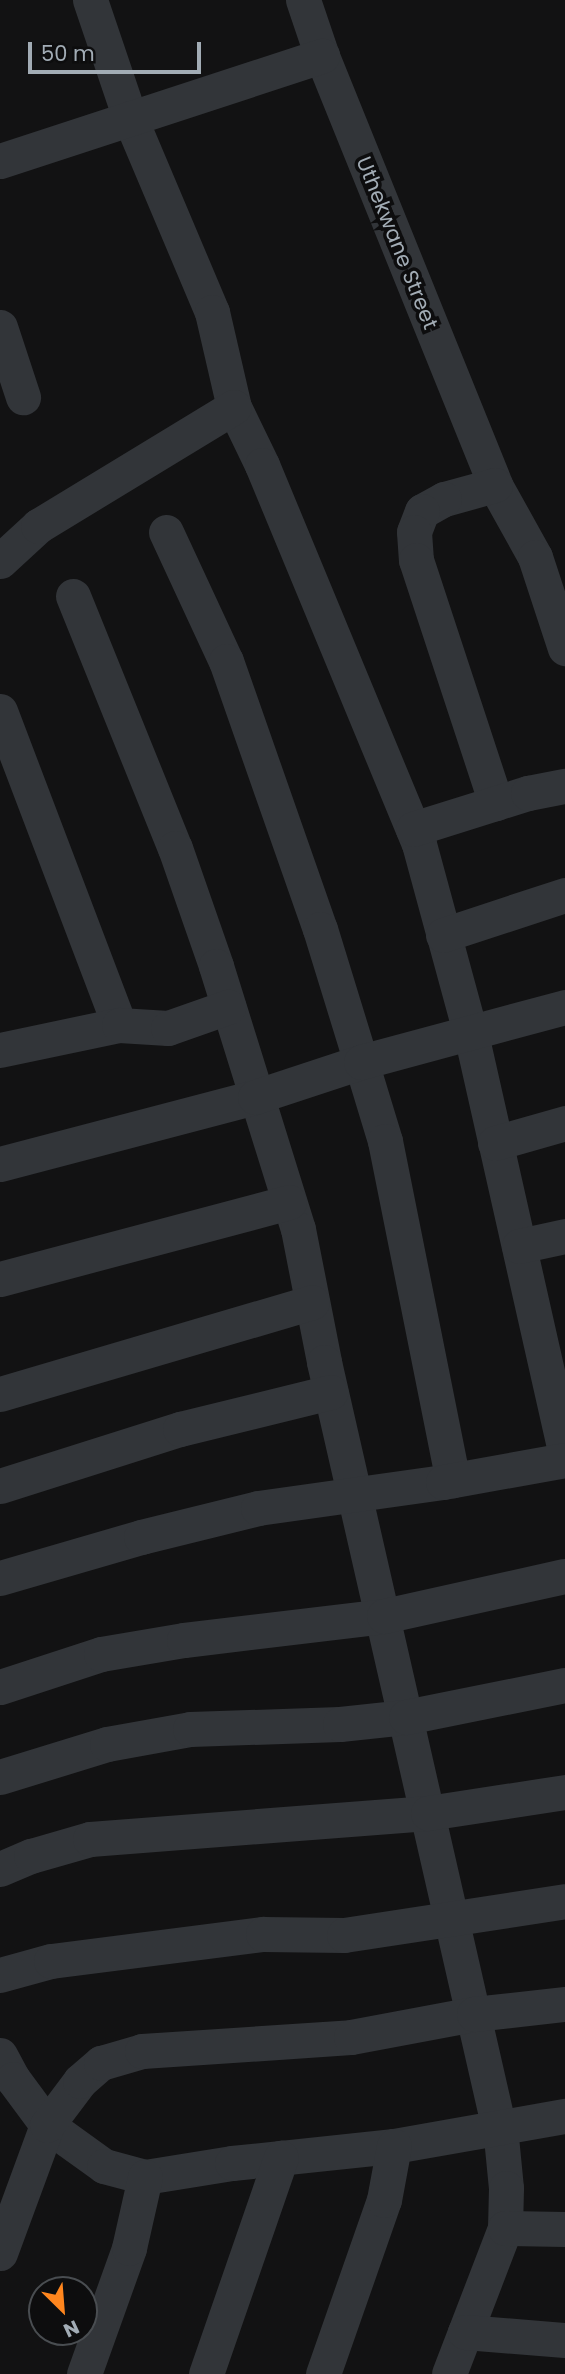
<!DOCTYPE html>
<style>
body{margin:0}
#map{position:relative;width:565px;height:2374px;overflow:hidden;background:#121213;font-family:Poppins,sans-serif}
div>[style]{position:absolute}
.minor>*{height:35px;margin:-17.5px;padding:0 17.5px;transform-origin:17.5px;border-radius:17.5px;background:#323539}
span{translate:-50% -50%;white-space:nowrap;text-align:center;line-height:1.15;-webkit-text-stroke:7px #0d0d0e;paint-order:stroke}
.street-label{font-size:21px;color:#a2acb5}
.north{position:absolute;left:28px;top:2276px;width:70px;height:70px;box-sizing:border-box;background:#0d0d0e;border:2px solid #494d51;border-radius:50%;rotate:155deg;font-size:19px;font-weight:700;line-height:28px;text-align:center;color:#a2acb5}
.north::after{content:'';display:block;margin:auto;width:24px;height:32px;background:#ff861e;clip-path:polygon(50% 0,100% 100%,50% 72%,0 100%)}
.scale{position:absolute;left:28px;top:42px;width:173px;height:32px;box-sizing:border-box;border:4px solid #a2acb5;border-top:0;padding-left:9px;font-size:21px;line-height:24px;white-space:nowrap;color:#a2acb5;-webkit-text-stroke:5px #0d0d0e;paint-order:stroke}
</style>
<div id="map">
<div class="minor">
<i style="left:90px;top:0;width:125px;rotate:71.3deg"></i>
<i style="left:130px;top:118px;width:211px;rotate:67.1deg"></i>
<i style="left:212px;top:312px;width:98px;rotate:77deg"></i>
<i style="left:234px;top:407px;width:64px;rotate:64.2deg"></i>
<i style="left:262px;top:465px;width:410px;rotate:67.5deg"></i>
<i style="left:419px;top:844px;width:206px;rotate:74.8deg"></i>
<i style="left:473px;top:1043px;width:418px;rotate:77.3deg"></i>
<i style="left:303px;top:0;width:59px;rotate:71.3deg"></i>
<i style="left:322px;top:56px;width:463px;rotate:68deg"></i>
<i style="left:495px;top:485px;width:82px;rotate:60.9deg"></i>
<i style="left:535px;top:557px;width:96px;rotate:71.8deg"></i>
<i style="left:0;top:161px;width:339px;rotate:-18.1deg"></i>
<i style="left:0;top:327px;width:74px;rotate:71.8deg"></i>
<i style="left:495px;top:485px;width:53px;rotate:164.6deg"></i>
<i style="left:444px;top:499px;width:25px;rotate:151deg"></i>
<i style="left:422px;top:511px;width:22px;rotate:111deg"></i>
<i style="left:414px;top:532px;width:28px;rotate:86deg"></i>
<i style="left:416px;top:560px;width:256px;rotate:71.8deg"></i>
<i style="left:166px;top:532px;width:142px;rotate:65.1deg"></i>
<i style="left:226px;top:661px;width:284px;rotate:70.7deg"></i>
<i style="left:320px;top:929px;width:139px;rotate:72.9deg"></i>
<i style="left:361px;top:1062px;width:83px;rotate:73.1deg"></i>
<i style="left:385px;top:1141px;width:346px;rotate:78.7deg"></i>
<i style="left:0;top:561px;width:52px;rotate:-42.6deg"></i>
<i style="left:38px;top:526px;width:229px;rotate:-31.3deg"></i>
<i style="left:73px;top:596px;width:272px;rotate:68deg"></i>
<i style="left:175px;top:848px;width:125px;rotate:70.8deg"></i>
<i style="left:216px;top:966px;width:275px;rotate:72.7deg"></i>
<i style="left:298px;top:1229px;width:136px;rotate:78.9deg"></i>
<i style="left:324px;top:1362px;width:795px;rotate:77.14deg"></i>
<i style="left:501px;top:2137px;width:51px;rotate:84.4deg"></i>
<i style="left:506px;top:2188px;width:40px;rotate:91.4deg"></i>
<i style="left:505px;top:2228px;width:156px;rotate:111deg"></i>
<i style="left:0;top:711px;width:336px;rotate:69.2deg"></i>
<i style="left:413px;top:829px;width:121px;rotate:-17.4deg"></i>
<i style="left:528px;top:793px;width:38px;rotate:-11deg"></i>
<i style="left:443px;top:935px;width:128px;rotate:-18.2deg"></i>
<i style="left:0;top:1050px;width:122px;rotate:-11.9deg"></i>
<i style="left:119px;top:1025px;width:49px;rotate:3.5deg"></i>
<i style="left:168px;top:1028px;width:64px;rotate:-19.3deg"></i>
<i style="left:495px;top:1143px;width:73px;rotate:-15.9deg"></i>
<i style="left:0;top:1164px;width:264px;rotate:-14.7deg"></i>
<i style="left:255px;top:1097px;width:112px;rotate:-18.3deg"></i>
<i style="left:361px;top:1062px;width:211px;rotate:-15.1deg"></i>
<i style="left:519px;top:1246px;width:47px;rotate:-12.3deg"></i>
<i style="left:0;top:1279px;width:299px;rotate:-14.9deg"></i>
<i style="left:0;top:1394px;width:325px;rotate:-16.4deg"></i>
<i style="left:0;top:1486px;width:189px;rotate:-17.6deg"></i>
<i style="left:180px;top:1429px;width:155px;rotate:-13.8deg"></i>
<i style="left:0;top:1578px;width:147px;rotate:-16.2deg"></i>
<i style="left:141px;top:1537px;width:121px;rotate:-13.9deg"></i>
<i style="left:258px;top:1508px;width:187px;rotate:-8deg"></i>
<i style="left:443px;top:1482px;width:124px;rotate:-10.2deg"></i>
<i style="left:0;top:1687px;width:106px;rotate:-18.1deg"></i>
<i style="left:101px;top:1654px;width:84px;rotate:-9.6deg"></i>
<i style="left:184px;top:1640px;width:201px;rotate:-6.8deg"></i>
<i style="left:384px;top:1616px;width:185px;rotate:-12.5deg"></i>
<i style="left:0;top:1777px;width:112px;rotate:-17.1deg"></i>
<i style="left:107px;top:1744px;width:84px;rotate:-10.2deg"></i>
<i style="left:190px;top:1729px;width:150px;rotate:-1.9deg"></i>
<i style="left:340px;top:1724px;width:66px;rotate:-6.1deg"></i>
<i style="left:406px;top:1717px;width:162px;rotate:-11.4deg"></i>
<i style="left:0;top:1869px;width:34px;rotate:-23deg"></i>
<i style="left:31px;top:1856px;width:61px;rotate:-16.1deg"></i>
<i style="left:90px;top:1839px;width:339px;rotate:-4.4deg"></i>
<i style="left:428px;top:1813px;width:139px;rotate:-8.7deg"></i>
<i style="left:0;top:1975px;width:53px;rotate:-15.4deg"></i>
<i style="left:51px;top:1961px;width:214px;rotate:-7.3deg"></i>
<i style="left:263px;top:1934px;width:81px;rotate:0.7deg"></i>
<i style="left:344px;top:1935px;width:224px;rotate:-8.7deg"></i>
<i style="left:0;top:2055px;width:27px;rotate:62deg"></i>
<i style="left:13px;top:2079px;width:57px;rotate:53.5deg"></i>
<i style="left:47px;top:2125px;width:70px;rotate:35.7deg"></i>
<i style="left:104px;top:2166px;width:42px;rotate:15deg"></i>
<i style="left:145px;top:2177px;width:88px;rotate:-9.1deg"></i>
<i style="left:232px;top:2163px;width:163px;rotate:-6deg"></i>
<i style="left:394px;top:2146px;width:174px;rotate:-10deg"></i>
<i style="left:505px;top:2228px;width:60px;rotate:1deg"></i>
<i style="left:0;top:2253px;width:136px;rotate:-69.8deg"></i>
<i style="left:47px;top:2125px;width:55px;rotate:-53.1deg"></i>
<i style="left:80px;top:2081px;width:28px;rotate:-41deg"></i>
<i style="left:101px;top:2063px;width:43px;rotate:-16.3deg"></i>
<i style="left:142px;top:2051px;width:209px;rotate:-3.8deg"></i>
<i style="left:351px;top:2037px;width:125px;rotate:-10.6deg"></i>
<i style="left:474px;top:2014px;width:92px;rotate:-6.3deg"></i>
<i style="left:465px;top:2332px;width:100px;rotate:4.6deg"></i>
<i style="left:84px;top:2374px;width:134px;rotate:-70.3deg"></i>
<i style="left:129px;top:2248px;width:73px;rotate:-77.3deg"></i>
<i style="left:206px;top:2374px;width:229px;rotate:-70.9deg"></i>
<i style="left:323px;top:2374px;width:184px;rotate:-70.7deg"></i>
<i style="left:384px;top:2200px;width:55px;rotate:-79.5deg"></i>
</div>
<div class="street-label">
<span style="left:397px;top:243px;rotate:68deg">Uthekwane Street</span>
</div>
<div class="north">N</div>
<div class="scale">50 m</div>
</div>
